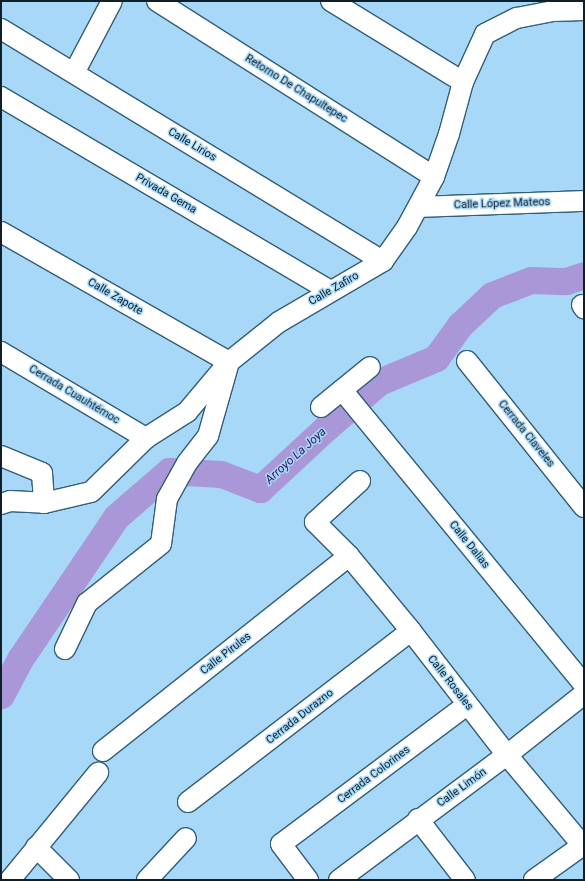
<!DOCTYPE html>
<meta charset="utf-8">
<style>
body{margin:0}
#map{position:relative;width:585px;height:881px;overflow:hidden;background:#a8d8f7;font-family:Roboto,sans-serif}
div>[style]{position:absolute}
.river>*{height:27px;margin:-13.5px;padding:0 13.5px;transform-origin:13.5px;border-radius:13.5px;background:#aa97d8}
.roads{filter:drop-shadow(1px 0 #325e79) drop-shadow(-1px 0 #325e79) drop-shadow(0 1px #325e79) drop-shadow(0 -1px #325e79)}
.minor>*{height:20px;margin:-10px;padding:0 10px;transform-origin:10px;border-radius:10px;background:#fff}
span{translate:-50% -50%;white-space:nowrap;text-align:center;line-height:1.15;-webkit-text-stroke:3px #a8d8f7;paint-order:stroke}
.street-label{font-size:11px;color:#0c1f2a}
.water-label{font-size:12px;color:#33125e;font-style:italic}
.frame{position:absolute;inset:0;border:2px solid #0c1f2a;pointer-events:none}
</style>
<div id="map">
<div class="river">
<i style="left:1px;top:695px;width:41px;rotate:-62.2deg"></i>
<i style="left:20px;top:659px;width:171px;rotate:-55.9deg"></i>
<i style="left:116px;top:517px;width:70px;rotate:-41deg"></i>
<i style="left:169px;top:471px;width:52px;rotate:3.3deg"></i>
<i style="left:221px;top:474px;width:42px;rotate:21deg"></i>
<i style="left:260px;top:489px;width:91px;rotate:-42.8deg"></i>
<i style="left:327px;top:427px;width:69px;rotate:-40.9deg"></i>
<i style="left:379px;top:382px;width:62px;rotate:-22.8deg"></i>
<i style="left:436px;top:358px;width:41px;rotate:-54deg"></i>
<i style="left:460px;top:325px;width:44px;rotate:-43.2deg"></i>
<i style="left:492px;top:295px;width:42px;rotate:-21deg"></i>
<i style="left:531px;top:280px;width:35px;rotate:2deg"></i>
<i style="left:566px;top:281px;width:19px;rotate:-18deg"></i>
</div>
<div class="roads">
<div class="minor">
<i style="left:157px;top:1px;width:328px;rotate:32.4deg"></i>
<i style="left:331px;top:1px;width:155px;rotate:31.5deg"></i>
<i style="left:1px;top:29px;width:447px;rotate:31.3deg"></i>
<i style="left:74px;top:73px;width:81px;rotate:-62.2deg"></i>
<i style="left:1px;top:97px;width:382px;rotate:30.5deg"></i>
<i style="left:420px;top:207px;width:164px;rotate:-2.1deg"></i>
<i style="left:1px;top:232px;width:262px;rotate:29.7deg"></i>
<i style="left:229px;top:362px;width:77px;rotate:105.8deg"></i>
<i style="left:208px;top:436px;width:34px;rotate:128deg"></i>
<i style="left:187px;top:463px;width:41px;rotate:119.1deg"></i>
<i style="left:167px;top:499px;width:45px;rotate:97.6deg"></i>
<i style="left:161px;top:544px;width:95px;rotate:141.4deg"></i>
<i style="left:87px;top:603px;width:51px;rotate:115.6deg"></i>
<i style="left:582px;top:305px;width:4px;rotate:56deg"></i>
<i style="left:1px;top:352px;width:169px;rotate:30.7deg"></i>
<i style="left:467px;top:361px;width:187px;rotate:51.3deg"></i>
<i style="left:342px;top:390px;width:382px;rotate:50.6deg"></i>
<i style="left:321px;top:407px;width:63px;rotate:-39.2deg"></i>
<i style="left:1px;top:456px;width:44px;rotate:22.5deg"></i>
<i style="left:42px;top:473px;width:30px;rotate:86deg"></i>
<i style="left:360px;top:481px;width:61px;rotate:137.7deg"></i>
<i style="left:315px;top:522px;width:48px;rotate:45deg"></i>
<i style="left:349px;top:556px;width:97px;rotate:50.4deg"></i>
<i style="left:411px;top:631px;width:157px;rotate:52.3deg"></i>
<i style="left:507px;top:755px;width:120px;rotate:50.1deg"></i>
<i style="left:1px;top:504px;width:9px;rotate:-18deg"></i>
<i style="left:10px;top:501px;width:34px;rotate:3deg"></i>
<i style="left:44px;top:503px;width:48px;rotate:-13.2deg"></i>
<i style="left:91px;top:492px;width:77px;rotate:-44.5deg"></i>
<i style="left:146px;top:438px;width:49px;rotate:-32.4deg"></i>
<i style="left:187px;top:412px;width:65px;rotate:-50deg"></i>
<i style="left:229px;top:362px;width:64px;rotate:-38.7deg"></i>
<i style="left:279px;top:322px;width:121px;rotate:-30.4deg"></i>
<i style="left:383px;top:261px;width:42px;rotate:-54.8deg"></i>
<i style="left:407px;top:227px;width:57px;rotate:-61.6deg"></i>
<i style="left:434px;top:177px;width:46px;rotate:-70.8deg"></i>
<i style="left:449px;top:134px;width:54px;rotate:-74.9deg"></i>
<i style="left:463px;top:82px;width:53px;rotate:-65.4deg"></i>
<i style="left:485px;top:34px;width:36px;rotate:-27deg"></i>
<i style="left:517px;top:18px;width:38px;rotate:-11deg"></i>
<i style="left:554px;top:11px;width:30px;rotate:-2deg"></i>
<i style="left:103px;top:751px;width:314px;rotate:-38.4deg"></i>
<i style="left:188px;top:802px;width:281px;rotate:-37.5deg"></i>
<i style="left:418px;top:819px;width:77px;rotate:52.4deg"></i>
<i style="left:36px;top:847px;width:47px;rotate:45deg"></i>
<i style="left:10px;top:880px;width:139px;rotate:-50.6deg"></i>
<i style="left:147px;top:880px;width:57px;rotate:-47.1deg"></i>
<i style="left:308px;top:880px;width:45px;rotate:-126.9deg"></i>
<i style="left:281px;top:844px;width:232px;rotate:-36.8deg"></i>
<i style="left:339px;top:880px;width:209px;rotate:-36.7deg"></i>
<i style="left:507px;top:755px;width:98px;rotate:-38.4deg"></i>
<i style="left:534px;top:880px;width:60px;rotate:-35.5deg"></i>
</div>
</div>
<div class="street-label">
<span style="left:296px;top:89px;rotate:32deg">Retorno De Chapultepec</span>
<span style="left:192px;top:145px;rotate:31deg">Calle Lirios</span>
<span style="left:166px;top:194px;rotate:30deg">Privada Gema</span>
<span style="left:502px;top:204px;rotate:-2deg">Calle López Mateos</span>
<span style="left:334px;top:289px;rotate:-30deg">Calle Zafiro</span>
<span style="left:115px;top:297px;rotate:30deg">Calle Zapote</span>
<span style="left:74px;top:395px;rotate:31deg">Cerrada Cuauhtémoc</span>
<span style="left:526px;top:434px;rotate:51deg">Cerrada Claveles</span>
<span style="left:469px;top:545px;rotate:51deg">Calle Dalias</span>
<span style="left:226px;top:654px;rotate:-38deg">Calle Pirules</span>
<span style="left:450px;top:683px;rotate:52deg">Calle Rosales</span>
<span style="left:300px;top:717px;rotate:-38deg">Cerrada Durazno</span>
<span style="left:374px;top:775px;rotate:-37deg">Cerrada Colorines</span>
<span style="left:462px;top:788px;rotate:-36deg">Calle Limón</span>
</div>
<div class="water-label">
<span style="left:296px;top:456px;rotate:-42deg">Arroyo La Joya</span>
</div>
<div class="frame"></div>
</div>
